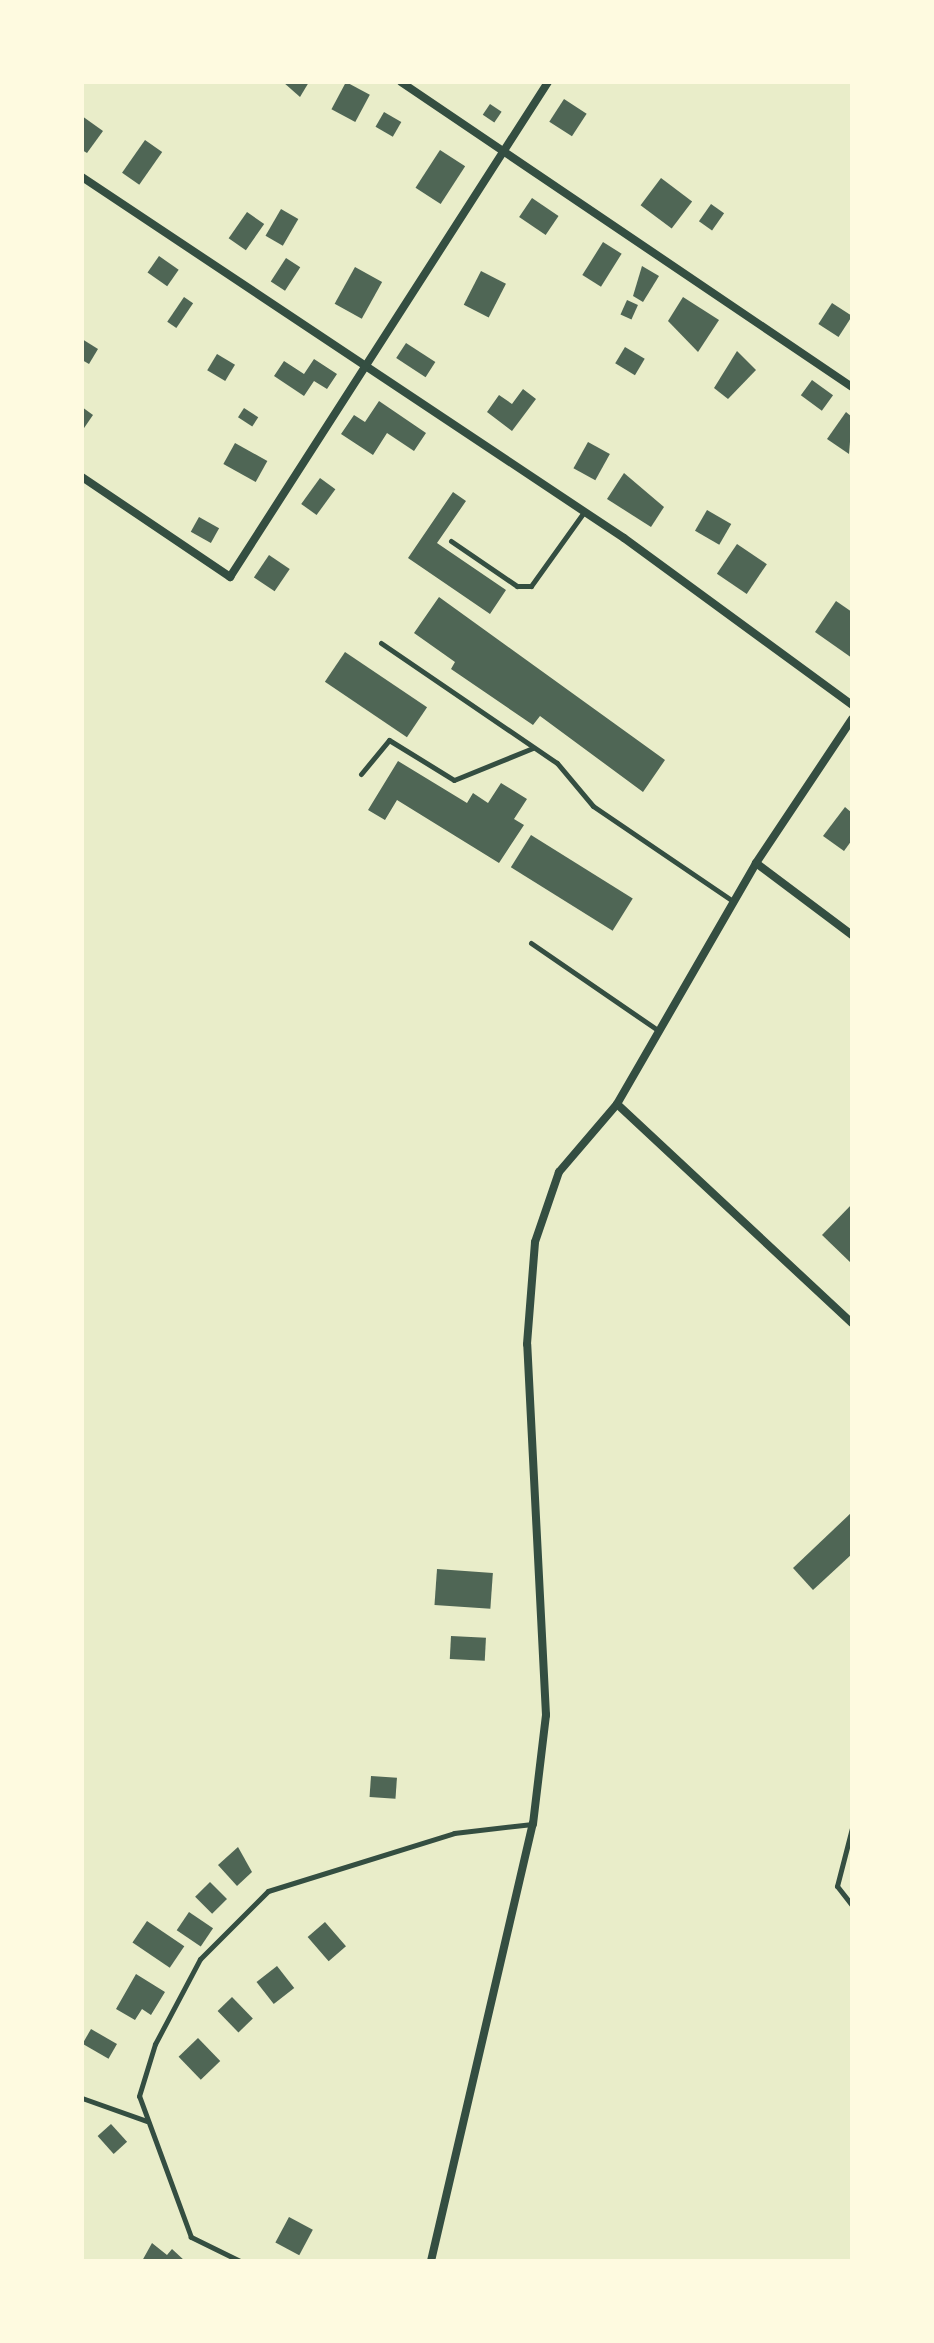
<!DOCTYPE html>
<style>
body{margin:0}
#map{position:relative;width:934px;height:2343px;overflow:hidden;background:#e9edc9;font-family:"Roboto Serif",serif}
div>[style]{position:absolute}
.building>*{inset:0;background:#4f6655;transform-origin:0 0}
.service>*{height:5px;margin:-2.5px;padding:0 2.5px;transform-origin:2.5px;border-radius:2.5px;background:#344e41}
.minor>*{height:8px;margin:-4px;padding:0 4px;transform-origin:4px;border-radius:4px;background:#344e41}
span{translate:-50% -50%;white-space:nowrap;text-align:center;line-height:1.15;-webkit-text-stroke:6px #fefae0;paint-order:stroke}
.frame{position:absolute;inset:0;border:84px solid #fefae0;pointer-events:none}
</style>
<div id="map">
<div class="building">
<i style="clip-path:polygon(283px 82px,309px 82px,300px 97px)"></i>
<i style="left:346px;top:82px;width:27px;height:31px;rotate:28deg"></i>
<i style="left:564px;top:99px;width:27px;height:27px;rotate:33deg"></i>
<i style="left:490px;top:104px;width:14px;height:13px;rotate:34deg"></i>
<i style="left:384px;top:112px;width:20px;height:17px;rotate:30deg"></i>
<i style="clip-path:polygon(82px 116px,103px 131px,87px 153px,82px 150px)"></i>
<i style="left:145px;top:140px;width:21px;height:40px;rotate:35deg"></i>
<i style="left:440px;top:150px;width:30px;height:45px;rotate:33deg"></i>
<i style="left:661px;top:178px;width:39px;height:34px;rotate:37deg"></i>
<i style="left:532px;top:198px;width:32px;height:23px;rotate:34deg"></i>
<i style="left:711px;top:204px;width:16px;height:21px;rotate:35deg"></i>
<i style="left:281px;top:209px;width:20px;height:31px;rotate:30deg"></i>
<i style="left:247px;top:212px;width:21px;height:32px;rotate:35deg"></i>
<i style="left:603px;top:242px;width:22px;height:39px;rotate:32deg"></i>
<i style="left:159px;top:256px;width:24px;height:20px;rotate:35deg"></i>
<i style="left:286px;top:258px;width:17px;height:28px;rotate:33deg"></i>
<i style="clip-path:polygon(642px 266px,659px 276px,643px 302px,633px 296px)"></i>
<i style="left:355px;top:267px;width:31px;height:42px;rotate:29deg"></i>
<i style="left:481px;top:271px;width:28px;height:38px;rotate:27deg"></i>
<i style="left:184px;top:297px;width:11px;height:30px;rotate:34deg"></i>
<i style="clip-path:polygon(683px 297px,719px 320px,698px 352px,668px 321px)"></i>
<i style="left:627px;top:300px;width:12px;height:16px;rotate:24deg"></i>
<i style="left:832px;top:303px;width:24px;height:25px;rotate:33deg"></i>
<i style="clip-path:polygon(82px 339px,98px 349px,89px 364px,82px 360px)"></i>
<i style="left:406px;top:343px;width:35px;height:18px;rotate:33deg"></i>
<i style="left:625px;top:347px;width:23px;height:19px;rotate:31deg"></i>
<i style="clip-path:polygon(737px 351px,756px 370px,728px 399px,714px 388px)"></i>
<i style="left:217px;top:354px;width:21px;height:19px;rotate:31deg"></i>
<i style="clip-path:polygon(314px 359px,337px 374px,327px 389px,314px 381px,304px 396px,274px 376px,284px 361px,304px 374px)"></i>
<i style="left:812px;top:380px;width:26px;height:19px;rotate:36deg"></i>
<i style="clip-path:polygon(523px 389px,536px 399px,512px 431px,487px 412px,499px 395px,512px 404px)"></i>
<i style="clip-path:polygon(379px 401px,426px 433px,414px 451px,387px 433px,373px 455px,341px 434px,354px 415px,365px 422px)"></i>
<i style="clip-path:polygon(82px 407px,93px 415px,82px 431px)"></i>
<i style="left:244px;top:408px;width:17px;height:11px;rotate:33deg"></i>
<i style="clip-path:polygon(846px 412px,852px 417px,849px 454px,827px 439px)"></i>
<i style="left:588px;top:442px;width:25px;height:30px;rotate:29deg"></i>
<i style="left:235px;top:443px;width:37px;height:24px;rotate:29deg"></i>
<i style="clip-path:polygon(624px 473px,664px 507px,651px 527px,607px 499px)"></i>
<i style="left:320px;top:478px;width:19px;height:32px;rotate:36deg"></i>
<i style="clip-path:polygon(453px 492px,466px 501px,437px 543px,506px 590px,490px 614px,408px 558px)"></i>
<i style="left:707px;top:510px;width:28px;height:24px;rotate:30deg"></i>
<i style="left:199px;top:517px;width:23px;height:17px;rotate:29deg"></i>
<i style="left:737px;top:544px;width:36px;height:36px;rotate:34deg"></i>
<i style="left:269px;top:555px;width:25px;height:27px;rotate:34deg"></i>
<i style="clip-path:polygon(439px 597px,665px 760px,643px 792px,540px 716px,533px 725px,451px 669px,455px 662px,414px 633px)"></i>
<i style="clip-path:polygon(836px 601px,852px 612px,852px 658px,815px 632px)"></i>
<i style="left:345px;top:652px;width:99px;height:36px;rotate:34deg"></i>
<i style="clip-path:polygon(398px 761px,467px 803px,473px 793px,488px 803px,501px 783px,527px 799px,514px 819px,524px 825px,499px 863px,397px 800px,385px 820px,368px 810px)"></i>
<i style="clip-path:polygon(845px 807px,852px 813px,852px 840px,844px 851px,823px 836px)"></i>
<i style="left:531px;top:835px;width:120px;height:38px;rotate:32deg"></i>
<i style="clip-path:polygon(852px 1204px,852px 1264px,822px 1235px)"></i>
<i style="clip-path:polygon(852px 1512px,852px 1554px,813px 1590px,793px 1568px)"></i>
<i style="left:437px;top:1569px;width:56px;height:36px;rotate:4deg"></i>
<i style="left:451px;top:1636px;width:35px;height:23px;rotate:3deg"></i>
<i style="left:371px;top:1776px;width:26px;height:21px;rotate:4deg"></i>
<i style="clip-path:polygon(238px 1847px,252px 1872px,237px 1886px,218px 1865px)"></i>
<i style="left:210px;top:1882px;width:24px;height:21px;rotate:45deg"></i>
<i style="left:189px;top:1912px;width:29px;height:22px;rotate:34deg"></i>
<i style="left:147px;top:1921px;width:45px;height:26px;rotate:34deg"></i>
<i style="left:325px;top:1922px;width:32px;height:23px;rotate:49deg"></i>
<i style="left:277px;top:1966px;width:28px;height:26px;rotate:52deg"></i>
<i style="clip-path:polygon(136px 1974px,165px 1992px,151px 2015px,142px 2009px,135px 2020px,116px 2009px)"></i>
<i style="left:232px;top:1997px;width:30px;height:20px;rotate:46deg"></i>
<i style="left:91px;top:2029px;width:30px;height:17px;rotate:30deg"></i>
<i style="left:198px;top:2038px;width:32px;height:27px;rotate:46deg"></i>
<i style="left:111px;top:2124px;width:24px;height:18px;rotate:48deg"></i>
<i style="left:289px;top:2217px;width:27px;height:29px;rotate:28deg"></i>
<i style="clip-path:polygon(152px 2243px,167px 2255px,172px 2249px,185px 2261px,142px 2261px)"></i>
</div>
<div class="service">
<i style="left:451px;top:541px;width:80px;rotate:34.3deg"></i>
<i style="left:517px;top:586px;width:14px"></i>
<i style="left:531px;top:586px;width:91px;rotate:-54.4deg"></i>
<i style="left:381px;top:643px;width:213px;rotate:34.3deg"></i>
<i style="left:557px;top:763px;width:56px;rotate:50.1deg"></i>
<i style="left:593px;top:806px;width:169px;rotate:34.2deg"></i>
<i style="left:361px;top:774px;width:44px;rotate:-50.5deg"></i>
<i style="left:389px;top:740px;width:76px;rotate:31.6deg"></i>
<i style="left:454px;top:780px;width:85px;rotate:-22.1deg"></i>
<i style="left:531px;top:943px;width:155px;rotate:34.5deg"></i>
<i style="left:852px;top:1828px;width:60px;rotate:104.5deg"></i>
<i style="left:837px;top:1886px;width:24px;rotate:52deg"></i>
<i style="left:82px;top:2098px;width:69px;rotate:19.5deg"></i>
<i style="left:240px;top:2261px;width:55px;rotate:-153.9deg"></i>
<i style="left:191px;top:2237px;width:150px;rotate:-110.2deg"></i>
<i style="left:139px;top:2096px;width:54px;rotate:-72.9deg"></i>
<i style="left:155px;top:2044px;width:96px;rotate:-62.1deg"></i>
<i style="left:200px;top:1959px;width:96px;rotate:-45deg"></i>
<i style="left:268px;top:1891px;width:195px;rotate:-17.3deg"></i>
<i style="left:454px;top:1833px;width:79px;rotate:-6.6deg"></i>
</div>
<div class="minor">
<i style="left:401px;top:82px;width:544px;rotate:34.07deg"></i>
<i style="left:82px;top:177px;width:651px;rotate:33.67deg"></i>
<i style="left:624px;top:538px;width:283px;rotate:36.2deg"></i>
<i style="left:82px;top:477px;width:179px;rotate:34deg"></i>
<i style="left:230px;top:577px;width:588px;rotate:-57.28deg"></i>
<i style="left:756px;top:863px;width:120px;rotate:36.9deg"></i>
<i style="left:617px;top:1104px;width:321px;rotate:43deg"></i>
<i style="left:431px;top:2261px;width:449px;rotate:-76.9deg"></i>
<i style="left:533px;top:1824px;width:110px;rotate:-83.2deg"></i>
<i style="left:546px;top:1715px;width:371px;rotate:-92.9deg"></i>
<i style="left:527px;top:1344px;width:102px;rotate:-85.5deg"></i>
<i style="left:535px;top:1242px;width:74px;rotate:-71.1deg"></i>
<i style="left:559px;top:1172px;width:89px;rotate:-49.5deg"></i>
<i style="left:617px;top:1104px;width:278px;rotate:-60deg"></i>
<i style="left:756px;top:863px;width:173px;rotate:-56.3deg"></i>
</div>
<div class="frame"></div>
</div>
